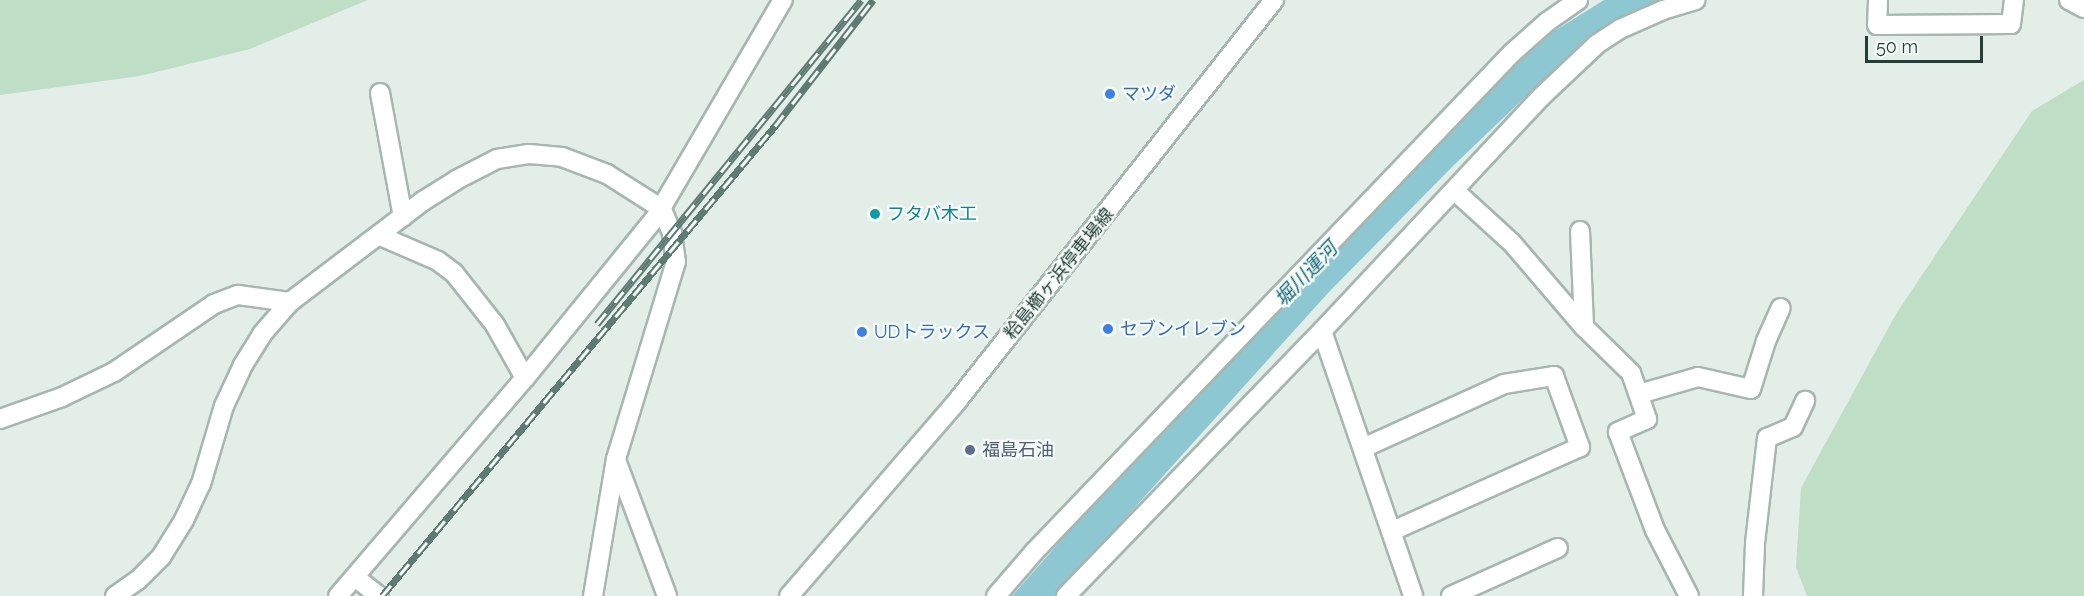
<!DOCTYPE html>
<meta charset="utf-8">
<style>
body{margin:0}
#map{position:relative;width:2084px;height:596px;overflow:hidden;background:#e4eee9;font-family:Raleway,"Noto Sans JP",sans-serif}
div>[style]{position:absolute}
.green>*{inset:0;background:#bedec6}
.water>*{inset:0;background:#8dc8d2}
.roads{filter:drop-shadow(2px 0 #a6b6b0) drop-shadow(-2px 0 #a6b6b0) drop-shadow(0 2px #a6b6b0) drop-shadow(0 -2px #a6b6b0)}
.street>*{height:18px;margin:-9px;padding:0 9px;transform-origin:9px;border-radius:9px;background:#fff}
.secondary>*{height:18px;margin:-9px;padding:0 9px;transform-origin:9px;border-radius:9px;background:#fff}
.rail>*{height:7px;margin-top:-3.5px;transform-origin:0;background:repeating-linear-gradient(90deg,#f5faf7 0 14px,#5e7b73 0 28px);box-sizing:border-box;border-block:2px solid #5e7b73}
.dots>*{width:16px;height:16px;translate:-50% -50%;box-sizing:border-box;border:3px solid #f5faf7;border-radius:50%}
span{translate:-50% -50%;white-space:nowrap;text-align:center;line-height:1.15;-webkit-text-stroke:4.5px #f5faf7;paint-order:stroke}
.shop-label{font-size:18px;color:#366cbe}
.left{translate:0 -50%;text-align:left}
.culture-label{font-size:18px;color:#0d838f}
.street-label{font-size:18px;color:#233f38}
.service-label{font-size:18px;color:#4e5e75}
.water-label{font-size:20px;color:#1d6c7b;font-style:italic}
.scale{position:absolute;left:1865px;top:36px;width:118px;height:27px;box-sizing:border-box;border:3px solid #233f38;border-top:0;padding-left:8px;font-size:18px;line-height:21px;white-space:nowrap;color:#233f38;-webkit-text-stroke:4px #f5faf7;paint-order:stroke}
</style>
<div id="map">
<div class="green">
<i style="clip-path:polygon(0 0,368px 0,250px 49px,140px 76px,0 95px)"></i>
<i style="clip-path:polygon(2084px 80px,2084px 596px,1807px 596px,1796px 567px,1801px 488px,1896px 314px,2032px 111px)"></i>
</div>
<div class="water">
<i style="clip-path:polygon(1604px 0,1663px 0,1646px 5px,1565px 59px,1454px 165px,1328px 293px,1055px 596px,1012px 596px,1119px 475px,1529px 47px)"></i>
</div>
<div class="roads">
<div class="street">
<i style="left:1878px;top:0;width:25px;rotate:92deg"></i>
<i style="left:1877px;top:25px;width:134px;rotate:-0.4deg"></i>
<i style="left:2011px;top:24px;width:24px;rotate:-83deg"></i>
<i style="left:2069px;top:0;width:17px;rotate:28deg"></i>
<i style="left:380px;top:93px;width:126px;rotate:79.5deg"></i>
<i style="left:1455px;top:191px;width:77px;rotate:42.4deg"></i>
<i style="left:1512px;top:243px;width:111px;rotate:49.4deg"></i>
<i style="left:1584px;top:327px;width:66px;rotate:44.4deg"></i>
<i style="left:1631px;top:373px;width:49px;rotate:70.8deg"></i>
<i style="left:1647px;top:419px;width:32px;rotate:156deg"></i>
<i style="left:1618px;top:432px;width:105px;rotate:69.3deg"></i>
<i style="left:1655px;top:530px;width:74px;rotate:62.7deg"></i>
<i style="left:1580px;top:231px;width:96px;rotate:87.6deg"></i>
<i style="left:378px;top:235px;width:65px;rotate:23.4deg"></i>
<i style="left:438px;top:261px;width:20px;rotate:37deg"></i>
<i style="left:454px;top:273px;width:66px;rotate:51.7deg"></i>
<i style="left:495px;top:325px;width:61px;rotate:60.5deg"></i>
<i style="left:1322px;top:331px;width:280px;rotate:71deg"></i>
<i style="left:1639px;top:394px;width:61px;rotate:-16.1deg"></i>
<i style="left:1698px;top:377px;width:54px;rotate:12.8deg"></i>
<i style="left:1751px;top:389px;width:50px;rotate:-72.6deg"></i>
<i style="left:1766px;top:341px;width:36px;rotate:-66deg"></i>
<i style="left:0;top:419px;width:66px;rotate:-19.5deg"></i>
<i style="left:62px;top:397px;width:58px;rotate:-25.7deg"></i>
<i style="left:114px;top:372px;width:121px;rotate:-34.2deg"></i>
<i style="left:214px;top:304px;width:26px;rotate:-21deg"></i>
<i style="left:238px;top:295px;width:52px;rotate:7.7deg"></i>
<i style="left:1363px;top:448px;width:155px;rotate:-24.4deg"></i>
<i style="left:1504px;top:384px;width:51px;rotate:-9.1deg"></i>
<i style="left:1554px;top:376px;width:76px;rotate:69.9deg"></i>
<i style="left:1580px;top:447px;width:206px;rotate:155.9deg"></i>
<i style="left:616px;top:460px;width:145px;rotate:69.4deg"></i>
<i style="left:356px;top:578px;width:29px;rotate:38deg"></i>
<i style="left:338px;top:596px;width:287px;rotate:-49.4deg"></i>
<i style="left:525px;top:378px;width:208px;rotate:-50.9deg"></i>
<i style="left:656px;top:217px;width:251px;rotate:-59.7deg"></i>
<i style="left:593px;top:596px;width:139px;rotate:-80.5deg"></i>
<i style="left:616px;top:459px;width:206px;rotate:-73.1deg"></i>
<i style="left:676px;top:262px;width:29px;rotate:-98deg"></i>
<i style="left:672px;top:233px;width:26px;rotate:-113deg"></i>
<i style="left:996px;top:596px;width:58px;rotate:-49.2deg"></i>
<i style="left:1034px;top:552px;width:691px;rotate:-46.23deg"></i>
<i style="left:1512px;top:53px;width:47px;rotate:-41.5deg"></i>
<i style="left:1547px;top:22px;width:38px;rotate:-35deg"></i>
<i style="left:1066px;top:596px;width:368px;rotate:-46deg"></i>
<i style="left:1322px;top:331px;width:320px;rotate:-46.9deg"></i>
<i style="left:1541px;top:97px;width:77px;rotate:-43.4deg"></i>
<i style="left:1597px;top:44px;width:27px;rotate:-33deg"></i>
<i style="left:1620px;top:29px;width:47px;rotate:-23.8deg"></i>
<i style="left:1663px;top:10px;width:34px;rotate:-17deg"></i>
<i style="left:1451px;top:596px;width:117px;rotate:-24.2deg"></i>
<i style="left:1753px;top:596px;width:53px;rotate:-87.8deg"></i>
<i style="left:1755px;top:543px;width:106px;rotate:-83.5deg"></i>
<i style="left:1767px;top:438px;width:28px;rotate:-23deg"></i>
<i style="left:1793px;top:427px;width:29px;rotate:-65deg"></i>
</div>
<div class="secondary">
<i style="left:115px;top:596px;width:28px;rotate:-35deg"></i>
<i style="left:138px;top:580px;width:33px;rotate:-45deg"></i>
<i style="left:161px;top:557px;width:44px;rotate:-58.1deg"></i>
<i style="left:184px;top:520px;width:40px;rotate:-65deg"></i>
<i style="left:201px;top:484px;width:81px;rotate:-73.6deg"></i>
<i style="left:224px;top:406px;width:45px;rotate:-65.1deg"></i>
<i style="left:243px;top:365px;width:36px;rotate:-58deg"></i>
<i style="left:262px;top:334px;width:43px;rotate:-48.8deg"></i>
<i style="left:290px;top:302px;width:167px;rotate:-37.2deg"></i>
<i style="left:423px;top:201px;width:39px;rotate:-32deg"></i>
<i style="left:456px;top:180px;width:46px;rotate:-27.1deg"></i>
<i style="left:497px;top:159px;width:32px;rotate:-9deg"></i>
<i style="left:529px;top:154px;width:33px;rotate:5deg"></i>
<i style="left:562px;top:157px;width:48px;rotate:20.7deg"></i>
<i style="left:607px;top:174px;width:65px;rotate:32.5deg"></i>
<i style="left:789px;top:596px;width:259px;rotate:-49.2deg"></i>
<i style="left:958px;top:400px;width:510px;rotate:-51.69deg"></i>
</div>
</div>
<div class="rail">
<i style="left:597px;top:324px;width:418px;rotate:-50.8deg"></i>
<i style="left:382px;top:596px;width:613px;rotate:-50.1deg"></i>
<i style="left:775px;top:126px;width:160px;rotate:-52.1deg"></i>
</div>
<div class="dots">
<i style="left:1110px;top:94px;background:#3f7fe0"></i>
<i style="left:875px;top:214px;background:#0f9aa8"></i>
<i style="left:1108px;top:329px;background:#3f7fe0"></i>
<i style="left:862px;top:332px;background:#3f7fe0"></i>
<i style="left:970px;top:450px;background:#5c6f8a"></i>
</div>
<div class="shop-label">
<span class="left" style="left:1122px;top:94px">マツダ</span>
<span class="left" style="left:1120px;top:329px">セブンイレブン</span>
<span class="left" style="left:874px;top:332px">UDトラックス</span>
</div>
<div class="culture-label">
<span class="left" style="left:887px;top:214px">フタバ木工</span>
</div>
<div class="street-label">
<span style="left:1059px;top:274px;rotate:-51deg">粭島櫛ヶ浜停車場線</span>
</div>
<div class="service-label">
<span class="left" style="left:982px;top:450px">福島石油</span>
</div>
<div class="water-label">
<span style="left:1306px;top:274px;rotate:-46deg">堀川運河</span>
</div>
<div class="scale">50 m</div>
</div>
